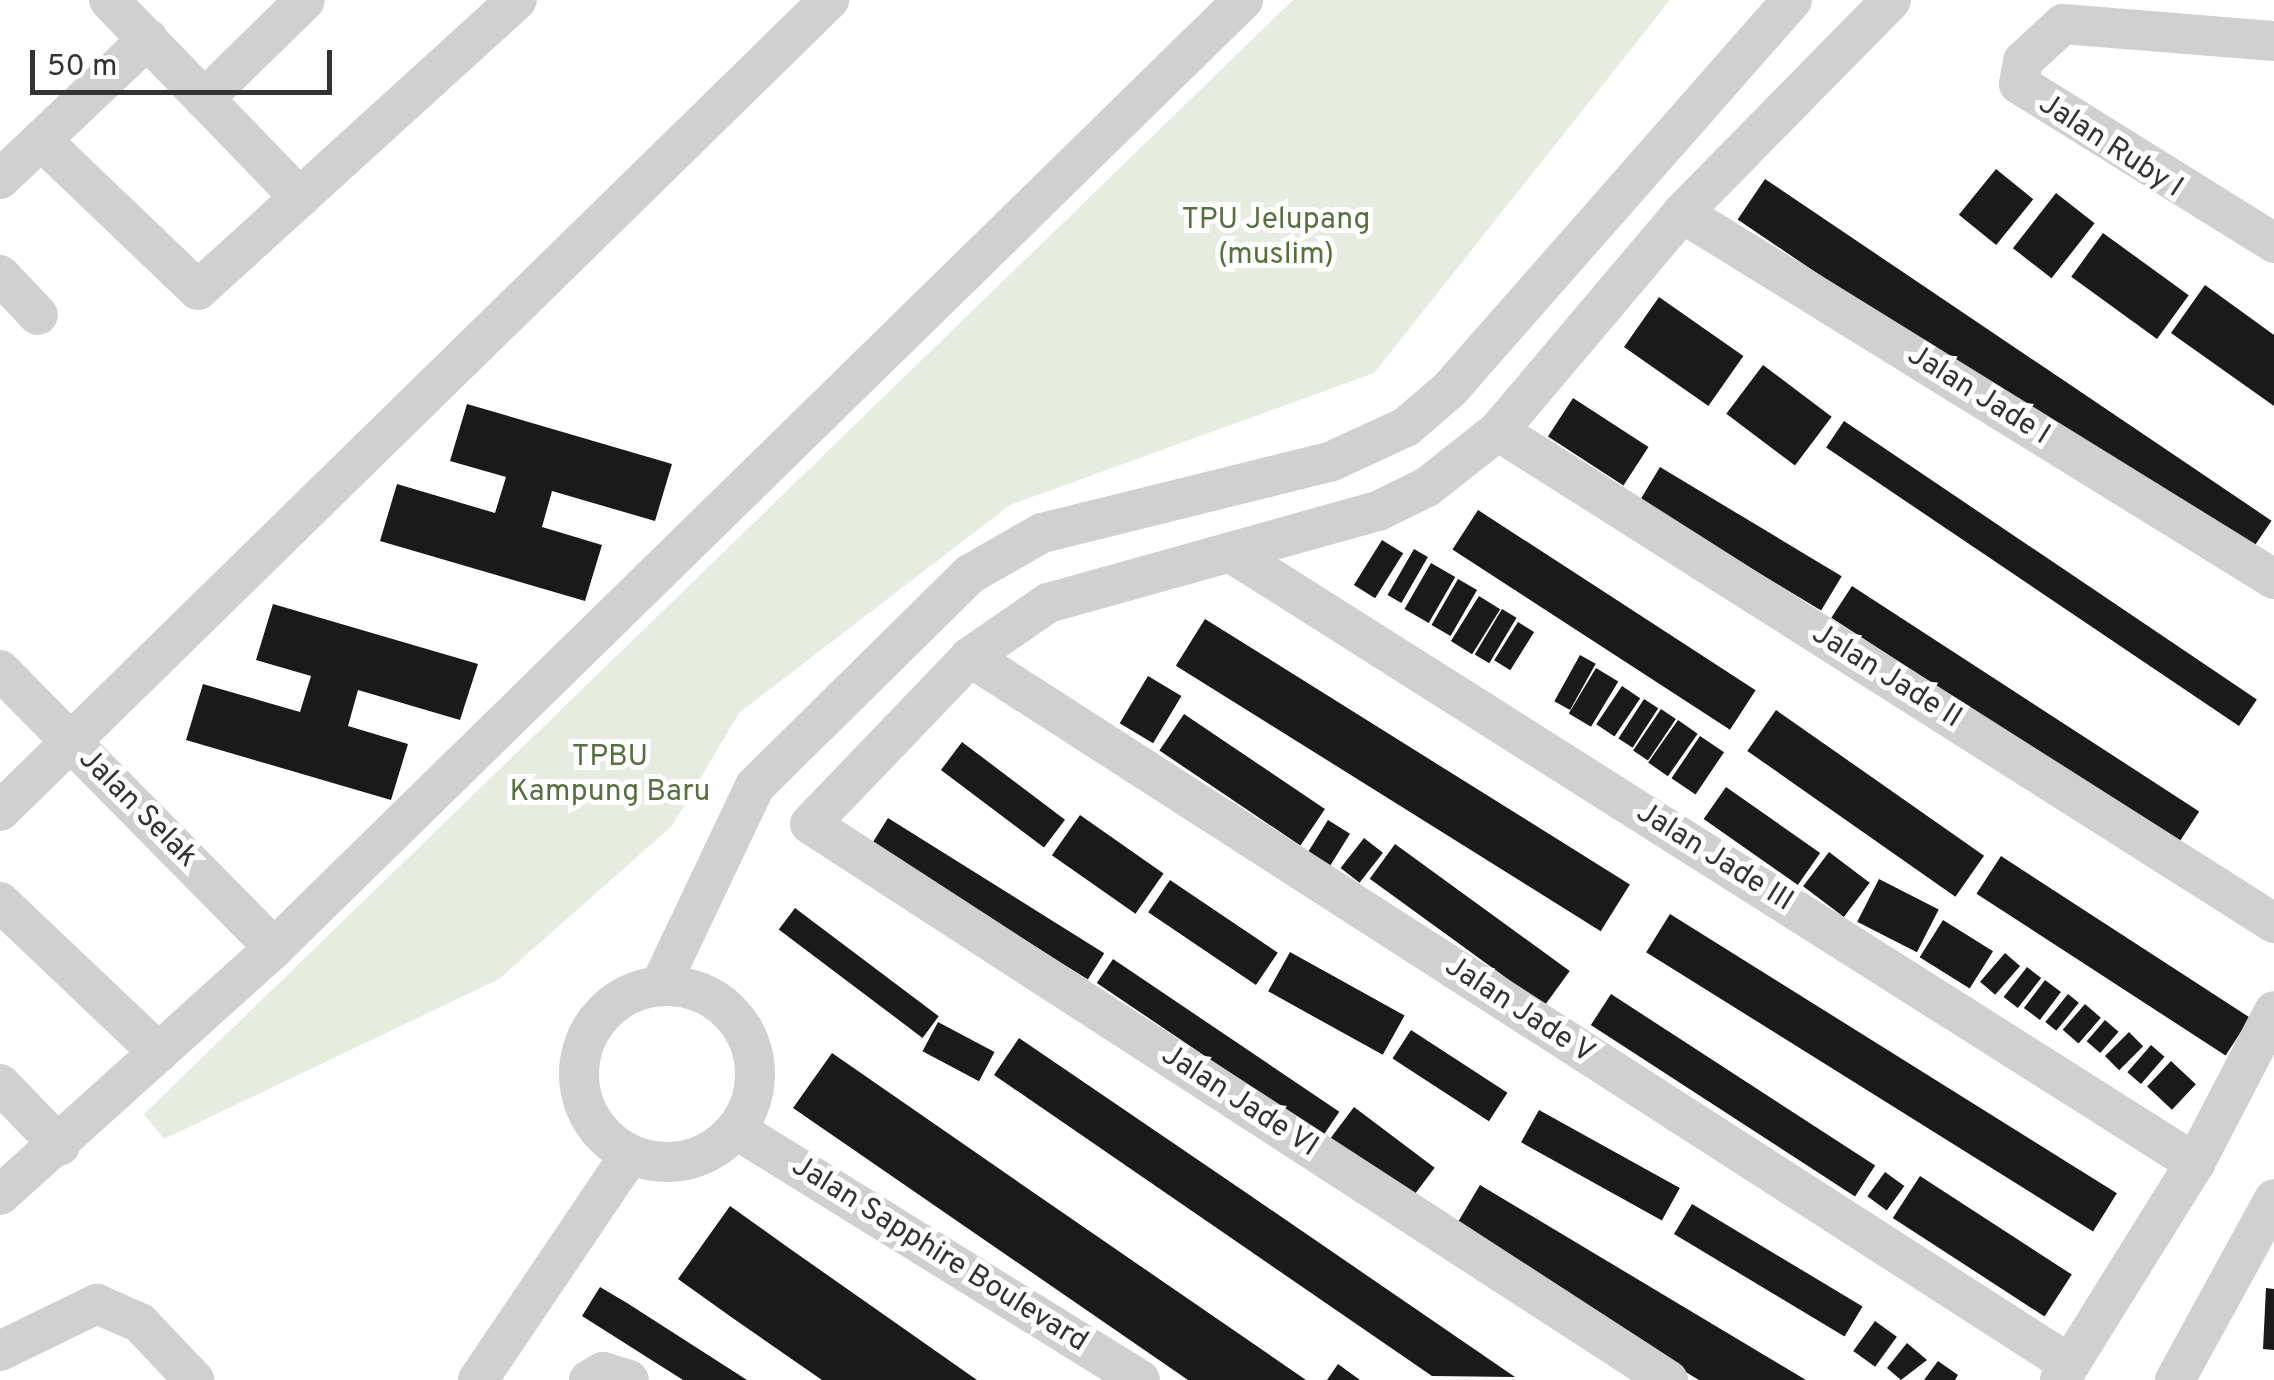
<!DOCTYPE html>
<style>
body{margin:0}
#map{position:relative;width:2274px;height:1380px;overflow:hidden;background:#fff;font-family:Overpass,sans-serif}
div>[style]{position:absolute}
.green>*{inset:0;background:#e6ecdf}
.building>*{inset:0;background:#1a1a1a;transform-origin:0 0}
.street>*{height:40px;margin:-20px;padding:0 20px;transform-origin:20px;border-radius:20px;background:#d0d0d0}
.street>.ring{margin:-20px;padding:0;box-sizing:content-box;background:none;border:40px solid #d0d0d0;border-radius:50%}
span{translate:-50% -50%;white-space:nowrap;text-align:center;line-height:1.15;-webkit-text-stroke:10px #fff;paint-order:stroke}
.street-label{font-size:30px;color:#333}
.park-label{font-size:30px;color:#56703f}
.scale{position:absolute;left:30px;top:50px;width:302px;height:45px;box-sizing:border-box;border:5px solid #333;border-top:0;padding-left:12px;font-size:30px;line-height:35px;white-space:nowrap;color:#333;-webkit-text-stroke:8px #fff;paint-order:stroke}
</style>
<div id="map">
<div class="green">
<i style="clip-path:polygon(1293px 0,1670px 0,1374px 373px,1010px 505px,739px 713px,672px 826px,499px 979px,164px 1139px,144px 1114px)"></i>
</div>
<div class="building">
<i style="left:1996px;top:169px;width:48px;height:59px;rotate:39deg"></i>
<i style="left:1765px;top:179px;width:611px;height:49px;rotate:34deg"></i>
<i style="left:2056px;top:193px;width:49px;height:70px;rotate:38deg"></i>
<i style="left:2103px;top:233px;width:106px;height:54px;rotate:36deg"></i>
<i style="clip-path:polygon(2205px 285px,2274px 335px,2274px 406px,2171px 333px)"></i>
<i style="left:1659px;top:297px;width:103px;height:61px;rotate:35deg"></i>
<i style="left:1763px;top:365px;width:86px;height:61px;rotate:37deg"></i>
<i style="left:1573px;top:398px;width:90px;height:46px;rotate:33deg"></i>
<i style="clip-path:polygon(467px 404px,672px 464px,655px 521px,552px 491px,542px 527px,602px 545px,585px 601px,380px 541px,397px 484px,495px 513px,506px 477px,450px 461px)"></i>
<i style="left:1844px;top:421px;width:498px;height:32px;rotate:34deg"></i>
<i style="left:1660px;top:467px;width:212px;height:40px;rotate:31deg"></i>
<i style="left:1478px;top:510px;width:331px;height:47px;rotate:33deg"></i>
<i style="left:1382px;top:540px;width:25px;height:53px;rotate:32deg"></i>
<i style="left:1414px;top:549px;width:16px;height:53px;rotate:30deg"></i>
<i style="left:1431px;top:563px;width:28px;height:53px;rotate:30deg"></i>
<i style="left:1458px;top:579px;width:22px;height:53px;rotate:30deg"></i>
<i style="left:1852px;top:586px;width:414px;height:38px;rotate:33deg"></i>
<i style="left:1479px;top:596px;width:25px;height:53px;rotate:32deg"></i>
<i style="clip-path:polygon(273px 604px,478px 664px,460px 720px,358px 690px,348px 726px,408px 744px,391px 800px,186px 740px,203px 684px,300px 712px,311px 676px,256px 660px)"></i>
<i style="left:1502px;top:609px;width:17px;height:53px;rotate:31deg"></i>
<i style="left:1205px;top:619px;width:501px;height:55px;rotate:32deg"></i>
<i style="left:1518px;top:622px;width:19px;height:45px;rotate:32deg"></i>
<i style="left:1580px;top:655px;width:18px;height:53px;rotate:29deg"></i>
<i style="left:1596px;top:668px;width:26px;height:53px;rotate:31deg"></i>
<i style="left:1148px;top:676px;width:39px;height:55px;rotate:31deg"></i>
<i style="left:1622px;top:686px;width:22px;height:46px;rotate:34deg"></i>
<i style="left:1644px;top:699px;width:17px;height:47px;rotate:33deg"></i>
<i style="left:1661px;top:709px;width:18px;height:50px;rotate:34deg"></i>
<i style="left:1776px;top:710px;width:254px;height:50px;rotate:35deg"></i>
<i style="left:1184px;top:714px;width:170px;height:44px;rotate:34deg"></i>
<i style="left:1678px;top:720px;width:24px;height:52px;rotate:35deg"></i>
<i style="left:1700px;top:736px;width:29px;height:51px;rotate:34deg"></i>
<i style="left:962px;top:742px;width:129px;height:35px;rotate:37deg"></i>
<i style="left:1726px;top:787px;width:115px;height:39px;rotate:35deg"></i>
<i style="left:1080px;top:815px;width:102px;height:49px;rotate:35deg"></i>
<i style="left:888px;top:818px;width:255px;height:31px;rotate:32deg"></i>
<i style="left:1328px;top:820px;width:26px;height:40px;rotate:32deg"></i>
<i style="left:1364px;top:838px;width:24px;height:38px;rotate:38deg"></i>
<i style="left:1395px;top:844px;width:216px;height:43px;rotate:36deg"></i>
<i style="left:1829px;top:852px;width:51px;height:43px;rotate:37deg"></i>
<i style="left:2001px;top:856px;width:297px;height:45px;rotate:33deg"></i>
<i style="left:1879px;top:879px;width:67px;height:48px;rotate:27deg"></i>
<i style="left:1170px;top:880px;width:130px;height:39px;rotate:34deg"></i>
<i style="left:795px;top:908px;width:180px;height:27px;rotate:37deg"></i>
<i style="left:1670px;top:914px;width:527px;height:45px;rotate:32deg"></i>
<i style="left:1943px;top:920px;width:59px;height:44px;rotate:32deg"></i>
<i style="left:1290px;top:952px;width:131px;height:45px;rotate:29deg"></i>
<i style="left:2005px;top:953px;width:20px;height:38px;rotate:41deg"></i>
<i style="left:1113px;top:959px;width:273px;height:29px;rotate:34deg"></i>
<i style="left:2027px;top:967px;width:18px;height:38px;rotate:38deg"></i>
<i style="left:2045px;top:980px;width:20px;height:35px;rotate:37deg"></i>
<i style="left:1611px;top:994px;width:315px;height:37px;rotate:33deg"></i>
<i style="left:2068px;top:994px;width:14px;height:36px;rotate:39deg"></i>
<i style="left:2085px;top:1004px;width:21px;height:34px;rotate:41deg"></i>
<i style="left:2105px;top:1020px;width:18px;height:28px;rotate:41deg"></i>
<i style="left:938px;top:1022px;width:64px;height:33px;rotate:28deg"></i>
<i style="left:1411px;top:1030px;width:115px;height:34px;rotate:33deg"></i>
<i style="left:2129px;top:1032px;width:20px;height:34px;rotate:45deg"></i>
<i style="clip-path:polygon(1019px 1038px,1248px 1194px,1515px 1377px,1432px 1376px,994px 1075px)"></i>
<i style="left:2151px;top:1045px;width:18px;height:36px;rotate:41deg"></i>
<i style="clip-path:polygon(832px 1053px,1024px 1186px,1306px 1380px,1188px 1380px,793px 1108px)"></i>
<i style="left:2171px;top:1061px;width:34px;height:35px;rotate:43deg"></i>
<i style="left:1354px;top:1107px;width:101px;height:40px;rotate:37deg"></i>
<i style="left:1539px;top:1110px;width:161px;height:37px;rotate:29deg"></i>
<i style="left:1885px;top:1172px;width:24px;height:30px;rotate:36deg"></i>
<i style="left:1920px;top:1176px;width:181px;height:50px;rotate:33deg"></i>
<i style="clip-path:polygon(1480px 1185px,1806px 1380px,1699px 1380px,1452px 1232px)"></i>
<i style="left:1692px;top:1204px;width:199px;height:35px;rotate:31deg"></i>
<i style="clip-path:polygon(730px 1206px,786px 1246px,977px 1380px,822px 1380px,734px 1319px,678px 1279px)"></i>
<i style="clip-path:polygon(600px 1287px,627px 1303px,747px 1380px,683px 1380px,582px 1316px)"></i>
<i style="clip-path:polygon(2266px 1288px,2274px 1289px,2274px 1350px,2263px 1349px)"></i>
<i style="left:1875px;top:1321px;width:27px;height:37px;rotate:36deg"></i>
<i style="clip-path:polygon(1907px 1343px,1927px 1360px,1901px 1380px,1887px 1368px)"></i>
<i style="clip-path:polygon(1938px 1361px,1958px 1375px,1955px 1380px,1924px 1380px)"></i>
<i style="clip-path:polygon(1338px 1364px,1360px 1380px,1327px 1380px)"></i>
</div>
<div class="street">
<i style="left:109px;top:0;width:275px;rotate:46deg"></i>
<i style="left:2063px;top:24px;width:54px;rotate:137.2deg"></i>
<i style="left:2023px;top:61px;width:23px;rotate:100deg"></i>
<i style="left:2019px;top:84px;width:301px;rotate:31.9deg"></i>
<i style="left:2063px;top:24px;width:212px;rotate:4.6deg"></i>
<i style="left:204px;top:99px;width:141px;rotate:-44.4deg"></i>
<i style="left:41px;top:140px;width:217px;rotate:43.7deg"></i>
<i style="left:198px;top:290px;width:431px;rotate:-42.3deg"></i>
<i style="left:0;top:179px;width:204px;rotate:-43.4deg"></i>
<i style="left:1682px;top:213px;width:696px;rotate:31.73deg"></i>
<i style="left:0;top:275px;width:55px;rotate:46.5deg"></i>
<i style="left:1498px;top:431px;width:919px;rotate:32.38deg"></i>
<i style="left:1233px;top:554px;width:1139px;rotate:32.34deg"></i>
<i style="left:970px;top:657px;width:1307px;rotate:32.75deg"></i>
<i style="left:0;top:670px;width:390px;rotate:45.4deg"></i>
<i style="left:0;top:811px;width:1160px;rotate:-44.37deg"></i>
<i style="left:0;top:902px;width:219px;rotate:43.5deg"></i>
<i class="ring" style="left:579px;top:986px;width:136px;height:136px"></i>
<i style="left:660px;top:986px;width:221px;rotate:-64.6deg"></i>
<i style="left:755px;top:786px;width:302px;rotate:-44.6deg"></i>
<i style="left:970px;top:574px;width:83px;rotate:-29.7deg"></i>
<i style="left:1042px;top:533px;width:299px;rotate:-13.9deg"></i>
<i style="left:1332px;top:461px;width:81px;rotate:-24.7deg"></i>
<i style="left:1406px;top:427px;width:58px;rotate:-40.8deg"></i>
<i style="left:1450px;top:389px;width:518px;rotate:-48.68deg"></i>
<i style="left:0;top:1084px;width:86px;rotate:45.9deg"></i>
<i style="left:737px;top:1130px;width:474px;rotate:31.8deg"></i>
<i style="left:0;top:1195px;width:369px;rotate:-42deg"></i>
<i style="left:274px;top:948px;width:1356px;rotate:-44.37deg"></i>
<i style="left:0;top:1351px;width:108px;rotate:-25.9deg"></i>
<i style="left:97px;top:1304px;width:47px;rotate:23.8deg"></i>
<i style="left:140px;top:1323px;width:79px;rotate:46.5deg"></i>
<i style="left:478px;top:1380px;width:272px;rotate:-56deg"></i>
<i style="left:589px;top:1380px;width:16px;rotate:-30deg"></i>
<i style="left:603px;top:1372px;width:27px;rotate:17deg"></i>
<i style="left:1668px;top:1380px;width:1022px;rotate:-147.06deg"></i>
<i style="left:810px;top:824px;width:231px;rotate:-46.2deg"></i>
<i style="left:970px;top:657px;width:95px;rotate:-34.7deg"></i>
<i style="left:1048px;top:603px;width:343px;rotate:-15.6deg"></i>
<i style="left:1378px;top:511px;width:55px;rotate:-26.1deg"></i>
<i style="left:1427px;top:487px;width:90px;rotate:-38.3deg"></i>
<i style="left:1498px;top:431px;width:285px;rotate:-49.8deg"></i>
<i style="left:1682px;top:213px;width:298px;rotate:-45.5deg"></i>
<i style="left:2060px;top:1380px;width:256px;rotate:-58.1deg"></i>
<i style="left:2195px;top:1163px;width:171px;rotate:-62.5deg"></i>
<i style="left:2175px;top:1380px;width:206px;rotate:-61.3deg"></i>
</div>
<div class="street-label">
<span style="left:2110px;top:147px;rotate:33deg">Jalan Ruby I</span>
<span style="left:1978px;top:396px;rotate:32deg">Jalan Jade I</span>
<span style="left:1886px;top:677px;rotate:32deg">Jalan Jade II</span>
<span style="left:137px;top:809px;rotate:45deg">Jalan Selak</span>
<span style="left:1714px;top:858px;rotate:32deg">Jalan Jade III</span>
<span style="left:1519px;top:1011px;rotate:33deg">Jalan Jade V</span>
<span style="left:1239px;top:1102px;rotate:33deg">Jalan Jade VI</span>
<span style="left:939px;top:1255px;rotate:32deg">Jalan Sapphire Boulevard</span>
</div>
<div class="park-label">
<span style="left:1276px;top:238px">TPU Jelupang<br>(muslim)</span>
<span style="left:610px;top:775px">TPBU<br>Kampung Baru</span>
</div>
<div class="scale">50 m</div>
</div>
